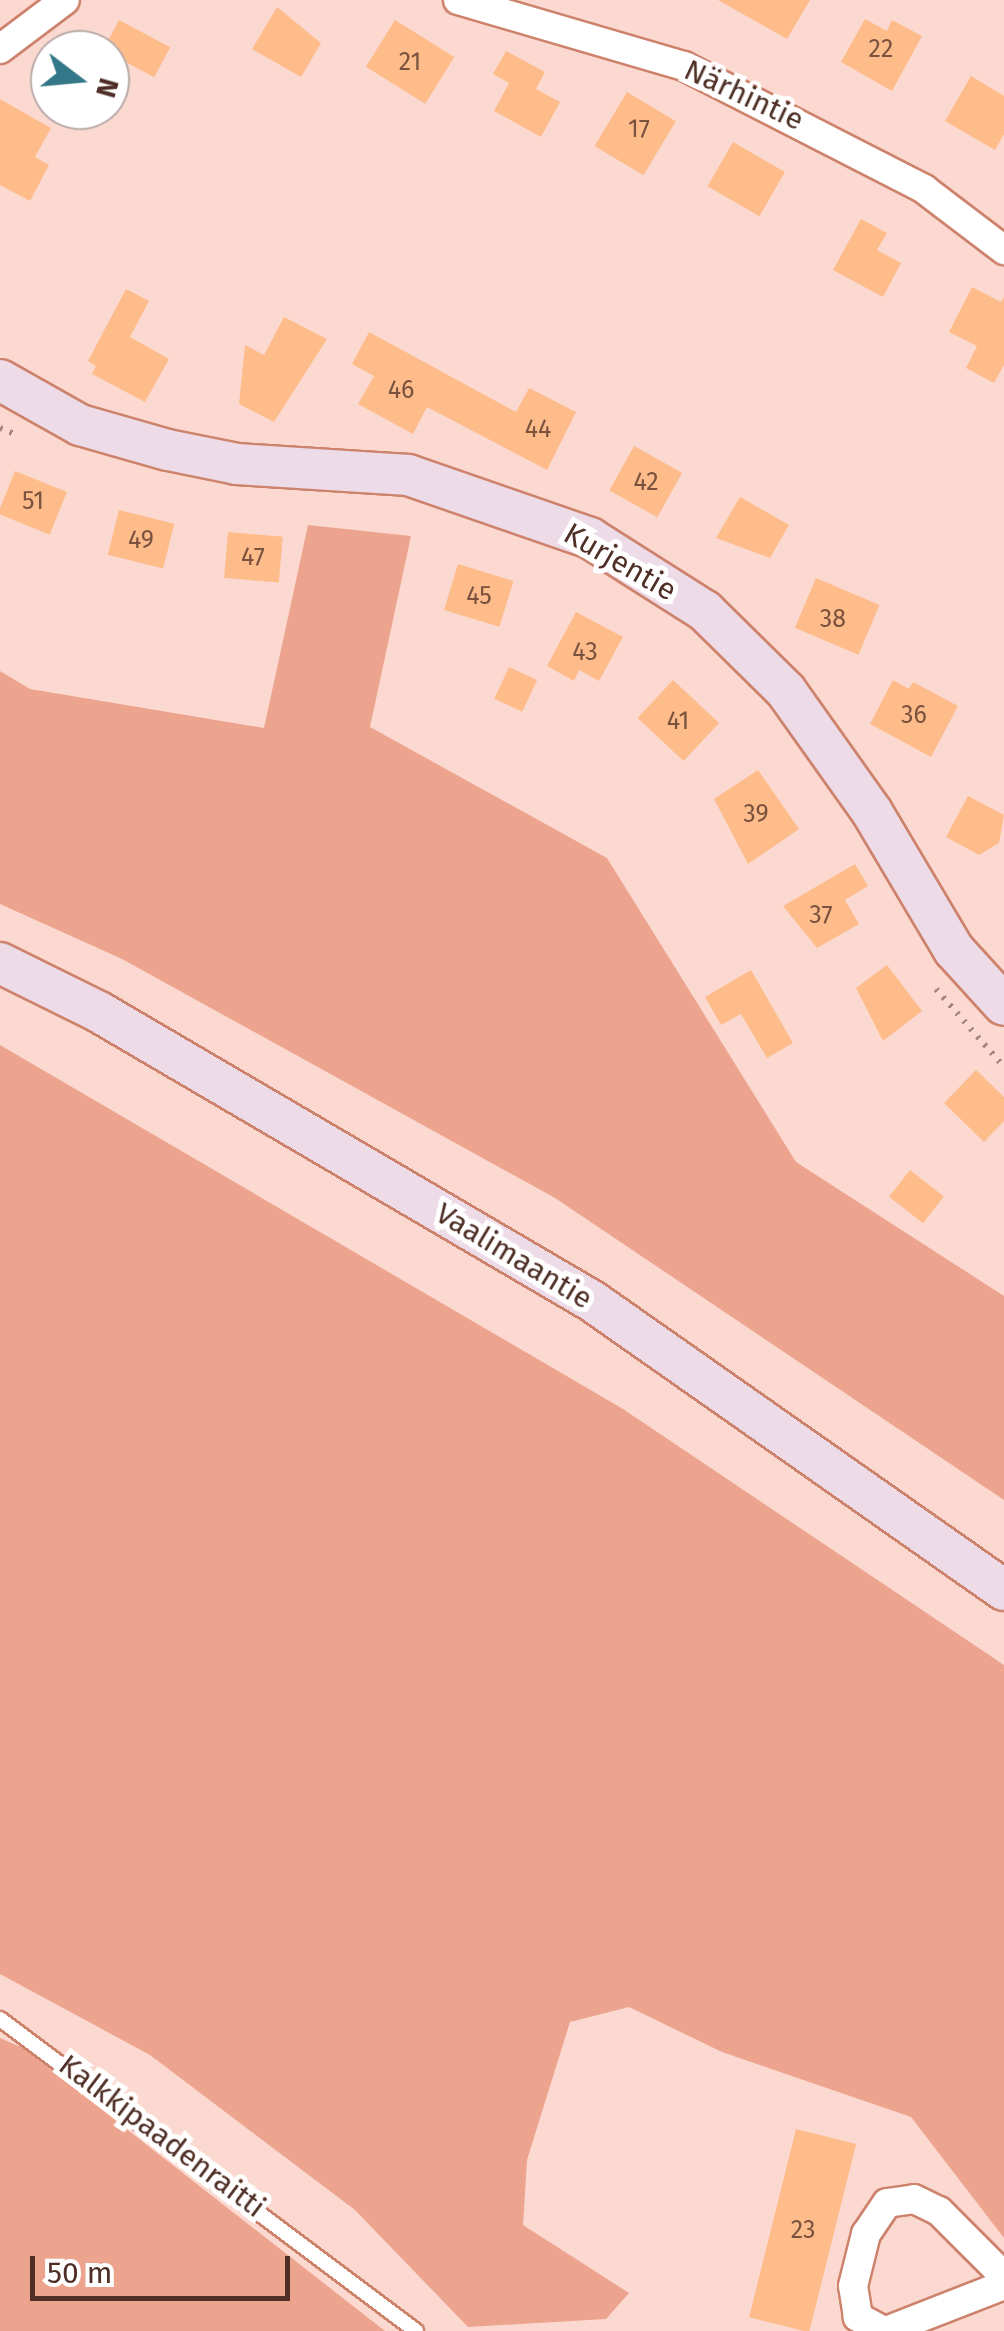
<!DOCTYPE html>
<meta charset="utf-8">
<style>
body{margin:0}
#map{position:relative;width:1004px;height:2331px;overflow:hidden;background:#fbd9d0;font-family:"Fira Sans",sans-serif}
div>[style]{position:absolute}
.green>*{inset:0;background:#eda48e}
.building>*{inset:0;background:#febc8b;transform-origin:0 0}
.path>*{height:6px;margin-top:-3px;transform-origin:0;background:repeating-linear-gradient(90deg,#a7867d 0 2.5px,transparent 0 10.5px)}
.roads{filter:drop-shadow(2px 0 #cd826c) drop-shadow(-2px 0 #cd826c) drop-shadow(0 2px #cd826c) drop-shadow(0 -2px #cd826c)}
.lane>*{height:14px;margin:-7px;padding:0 7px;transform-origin:7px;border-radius:7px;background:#fff}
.street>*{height:28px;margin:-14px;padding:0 14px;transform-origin:14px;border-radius:14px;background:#fff}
.secondary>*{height:40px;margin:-20px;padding:0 20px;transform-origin:20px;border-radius:20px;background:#eddbe8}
span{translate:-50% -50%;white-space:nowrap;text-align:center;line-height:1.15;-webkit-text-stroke:10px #fff;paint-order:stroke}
.number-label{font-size:25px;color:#7a523e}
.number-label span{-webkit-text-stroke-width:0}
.street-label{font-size:30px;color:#4e2e25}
.north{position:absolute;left:30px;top:30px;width:100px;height:100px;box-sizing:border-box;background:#fff;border:2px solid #b8aba8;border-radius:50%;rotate:106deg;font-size:28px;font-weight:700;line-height:40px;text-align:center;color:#4e2e25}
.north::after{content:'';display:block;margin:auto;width:35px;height:45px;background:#347788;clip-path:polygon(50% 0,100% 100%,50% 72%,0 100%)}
.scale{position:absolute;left:30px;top:2256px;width:260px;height:45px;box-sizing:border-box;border:5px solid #4e2e25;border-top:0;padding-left:12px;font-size:30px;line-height:35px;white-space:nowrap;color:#4e2e25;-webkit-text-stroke:8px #fff;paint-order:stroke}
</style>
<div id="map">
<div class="green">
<i style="clip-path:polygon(308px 525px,411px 536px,370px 727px,607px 858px,796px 1162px,1004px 1296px,1004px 1500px,555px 1198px,122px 959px,0 904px,0 671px,30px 689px,264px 728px)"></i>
<i style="clip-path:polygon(0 1045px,623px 1409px,1004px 1665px,1004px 2238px,911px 2117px,722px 2052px,629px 2007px,570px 2022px,527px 2160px,523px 2225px,629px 2293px,606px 2319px,468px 2327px,355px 2210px,150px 2055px,0 1974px)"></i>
<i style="clip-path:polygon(0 2038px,23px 2048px,385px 2331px,0 2331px)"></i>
</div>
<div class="building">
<i style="clip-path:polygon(718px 0,810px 0,787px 39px)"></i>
<i style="clip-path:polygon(277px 7px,321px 43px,301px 77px,252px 49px)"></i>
<i style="clip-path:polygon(865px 19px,887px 31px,892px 20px,922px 36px,892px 91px,841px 62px)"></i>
<i style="left:119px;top:20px;width:58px;height:34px;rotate:28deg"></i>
<i style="left:395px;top:20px;width:70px;height:55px;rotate:32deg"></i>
<i style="clip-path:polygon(506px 51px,545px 72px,536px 89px,560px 102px,541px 137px,494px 111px,509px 83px,493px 74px)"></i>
<i style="clip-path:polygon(971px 76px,1004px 96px,1004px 134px,995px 150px,945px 121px)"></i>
<i style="left:627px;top:92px;width:57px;height:63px;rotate:31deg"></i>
<i style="clip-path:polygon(0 99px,51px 128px,35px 157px,49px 165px,30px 201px,0 185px)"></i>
<i style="left:733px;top:142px;width:60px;height:51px;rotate:30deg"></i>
<i style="clip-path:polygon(861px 219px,887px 233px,877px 250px,901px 263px,883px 297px,833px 270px)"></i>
<i style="clip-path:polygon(972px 287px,1001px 302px,1004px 297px,1004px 365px,994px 383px,966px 368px,977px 346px,949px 332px)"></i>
<i style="clip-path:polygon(126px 289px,149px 301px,130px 337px,169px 359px,145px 402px,92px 374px,96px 366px,88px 361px)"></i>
<i style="clip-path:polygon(284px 317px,327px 339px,274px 422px,239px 404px,245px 345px,264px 355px)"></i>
<i style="clip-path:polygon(369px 332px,516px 412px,529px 388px,576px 412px,547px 470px,427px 407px,413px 434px,358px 404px,374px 376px,352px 364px)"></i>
<i style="left:634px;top:446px;width:55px;height:51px;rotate:29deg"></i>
<i style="left:15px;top:471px;width:56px;height:46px;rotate:22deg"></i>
<i style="clip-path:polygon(740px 497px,789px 525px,770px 558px,716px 538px)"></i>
<i style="left:119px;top:510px;width:57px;height:46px;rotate:14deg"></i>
<i style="left:228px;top:532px;width:55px;height:46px;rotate:5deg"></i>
<i style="left:458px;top:564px;width:58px;height:48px;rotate:17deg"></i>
<i style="left:816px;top:578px;width:69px;height:54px;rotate:23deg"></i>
<i style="clip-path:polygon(576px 612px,623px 637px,599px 681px,579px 670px,574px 681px,547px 666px)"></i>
<i style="left:509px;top:667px;width:31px;height:35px;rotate:25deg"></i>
<i style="left:673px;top:680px;width:63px;height:52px;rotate:43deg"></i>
<i style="clip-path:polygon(893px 680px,909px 689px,913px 682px,958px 706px,931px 757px,870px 724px)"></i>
<i style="clip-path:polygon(758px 770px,799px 829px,748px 864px,714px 799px)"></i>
<i style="clip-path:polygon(968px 796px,1004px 815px,999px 843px,979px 855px,946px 837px)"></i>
<i style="clip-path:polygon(855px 864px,868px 886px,845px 900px,859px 924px,817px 948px,783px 906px)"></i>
<i style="clip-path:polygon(887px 965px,922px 1011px,883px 1041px,856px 988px)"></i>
<i style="clip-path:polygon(751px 970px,793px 1043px,767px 1058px,741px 1014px,721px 1025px,705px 997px)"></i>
<i style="clip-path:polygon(976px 1070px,1004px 1097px,1004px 1121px,984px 1142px,944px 1103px)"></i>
<i style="left:910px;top:1170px;width:43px;height:34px;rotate:38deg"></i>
<i style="left:796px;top:2129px;width:62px;height:194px;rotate:14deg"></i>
</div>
<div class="path">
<i style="left:0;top:428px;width:15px;rotate:23deg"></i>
<i style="left:936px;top:989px;width:103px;rotate:48.9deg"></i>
</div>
<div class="roads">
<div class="lane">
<i style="left:0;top:2019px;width:520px;rotate:36.87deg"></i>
</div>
<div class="street">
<i style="left:458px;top:0;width:235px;rotate:16.3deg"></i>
<i style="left:684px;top:66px;width:270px;rotate:27.1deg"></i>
<i style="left:924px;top:189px;width:101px;rotate:37.3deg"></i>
<i style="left:0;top:49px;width:81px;rotate:-37deg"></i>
<i style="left:884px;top:2331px;width:30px;rotate:-152deg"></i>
<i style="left:858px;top:2317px;width:31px;rotate:-99deg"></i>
<i style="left:853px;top:2286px;width:54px;rotate:-76deg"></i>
<i style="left:866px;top:2234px;width:37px;rotate:-56deg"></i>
<i style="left:887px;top:2203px;width:27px;rotate:-8deg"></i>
<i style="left:914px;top:2199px;width:28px;rotate:26deg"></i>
<i style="left:939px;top:2211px;width:92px;rotate:45deg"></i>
<i style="left:886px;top:2331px;width:127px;rotate:-21.3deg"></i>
</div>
<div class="secondary">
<i style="left:0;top:380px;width:92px;rotate:29.4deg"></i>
<i style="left:80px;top:425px;width:91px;rotate:15.9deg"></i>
<i style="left:168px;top:450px;width:70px;rotate:11.5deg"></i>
<i style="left:237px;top:464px;width:171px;rotate:3.7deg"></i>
<i style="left:408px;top:475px;width:193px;rotate:19.1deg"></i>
<i style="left:590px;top:538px;width:136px;rotate:32.4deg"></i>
<i style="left:705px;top:611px;width:114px;rotate:44.6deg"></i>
<i style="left:786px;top:691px;width:148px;rotate:54.6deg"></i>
<i style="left:872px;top:812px;width:161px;rotate:59.3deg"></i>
<i style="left:954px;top:950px;width:74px;rotate:47.7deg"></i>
<i style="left:0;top:963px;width:110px;rotate:26.3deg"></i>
<i style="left:99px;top:1012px;width:571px;rotate:30.38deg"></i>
<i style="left:592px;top:1301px;width:503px;rotate:35.05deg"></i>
</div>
</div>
<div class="number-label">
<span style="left:881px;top:49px">22</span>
<span style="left:410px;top:62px">21</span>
<span style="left:639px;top:129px">17</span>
<span style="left:401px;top:390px">46</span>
<span style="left:538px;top:429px">44</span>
<span style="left:646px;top:482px">42</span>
<span style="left:33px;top:501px">51</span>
<span style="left:141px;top:540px">49</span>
<span style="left:253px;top:557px">47</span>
<span style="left:479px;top:596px">45</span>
<span style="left:833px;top:619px">38</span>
<span style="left:585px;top:652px">43</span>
<span style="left:914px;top:715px">36</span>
<span style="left:678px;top:721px">41</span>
<span style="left:756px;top:814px">39</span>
<span style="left:821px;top:915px">37</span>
<span style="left:803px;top:2230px">23</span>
</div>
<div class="street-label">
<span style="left:744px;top:95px;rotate:25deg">Närhintie</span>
<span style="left:620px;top:562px;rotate:30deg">Kurjentie</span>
<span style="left:514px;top:1256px;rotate:31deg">Vaalimaantie</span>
<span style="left:162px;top:2136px;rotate:37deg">Kalkkipaadenraitti</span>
</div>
<div class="north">N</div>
<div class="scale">50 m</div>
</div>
